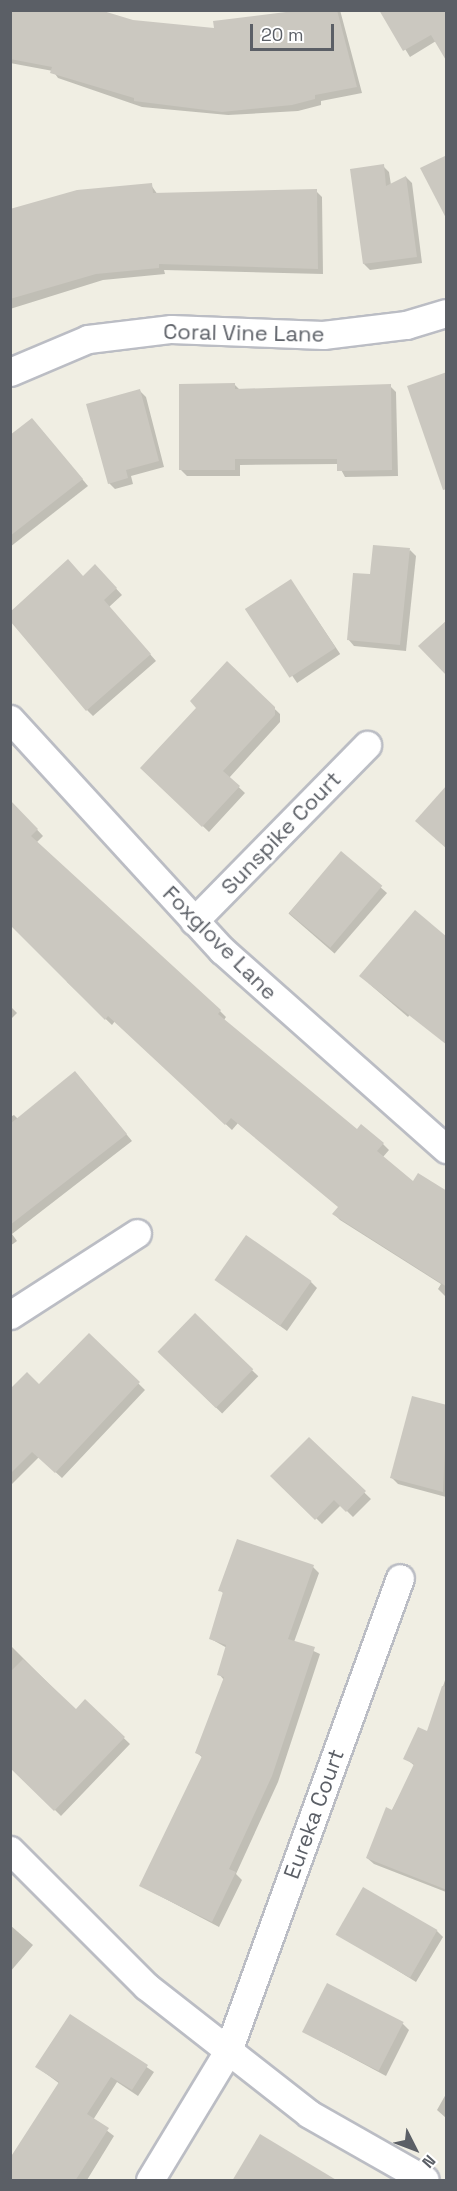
<!DOCTYPE html>
<style>
body{margin:0}
#map{position:relative;width:457px;height:2191px;overflow:hidden;background:#f0eee3;font-family:"Space Grotesk",sans-serif}
div>[style]{position:absolute}
.shadow>*{inset:0;background:#0003;transform-origin:0 0}
.building>*{inset:0;background:#cbc8c0;transform-origin:0 0}
.roads{filter:drop-shadow(2px 0 #bbbdc4) drop-shadow(-2px 0 #bbbdc4) drop-shadow(0 2px #bbbdc4) drop-shadow(0 -2px #bbbdc4)}
.minor>*{height:27px;margin:-13.5px;padding:0 13.5px;transform-origin:13.5px;border-radius:13.5px;background:#fff}
span{translate:-50% -50%;white-space:nowrap;text-align:center;line-height:1.15;-webkit-text-stroke:5px #fff;paint-order:stroke}
.street-label{font-size:22px;color:#5b5f66}
.frame{position:absolute;inset:0;border:12px solid #5b5f66;pointer-events:none}
.north{position:absolute;left:385px;top:2119px;width:60px;height:60px;-webkit-text-stroke:4px #fff;paint-order:stroke;rotate:132deg;font-size:16px;font-weight:700;line-height:24px;text-align:center;color:#5b5f66}
.north::after{content:'';display:block;margin:auto;width:21px;height:27px;background:#5b5f66;clip-path:polygon(50% 0,100% 100%,50% 72%,0 100%)}
.scale{position:absolute;left:250px;top:24px;width:84px;height:27px;box-sizing:border-box;border:3px solid #5b5f66;border-top:0;padding-left:8px;font-size:18px;line-height:21px;white-space:nowrap;color:#5b5f66;-webkit-text-stroke:4px #fff;paint-order:stroke}
</style>
<div id="map">
<div class="shadow">
<i style="clip-path:polygon(10px 10px,215px 29px,308px 10px,340px 10px,362px 93px,321px 101px,321px 105px,298px 111px,228px 115px,142px 107px,58px 78px,53px 71px,10px 63px)"></i>
<i style="clip-path:polygon(381px 10px,443px 10px,436px 41px,410px 57px)"></i>
<i style="clip-path:polygon(383px 166px,389px 172px,391px 185px,406px 177px,412px 183px,422px 263px,370px 270px,364px 264px)"></i>
<i style="clip-path:polygon(151px 185px,158px 195px,316px 191px,322px 197px,323px 274px,164px 270px,165px 274px,103px 280px,10px 309px,10px 211px)"></i>
<i style="clip-path:polygon(234px 384px,240px 390px,390px 386px,396px 392px,398px 476px,345px 477px,338px 464px,240px 465px,240px 476px,187px 476px,181px 470px)"></i>
<i style="clip-path:polygon(140px 391px,146px 397px,164px 467px,131px 476px,133px 484px,115px 489px,109px 483px)"></i>
<i style="clip-path:polygon(38px 426px,88px 486px,10px 547px,10px 437px)"></i>
<i style="clip-path:polygon(410px 550px,416px 556px,406px 651px,354px 646px,348px 639px)"></i>
<i style="clip-path:polygon(101px 572px,122px 595px,109px 607px,156px 661px,93px 716px,87px 710px,83px 577px)"></i>
<i style="left:291px;top:581px;width:88px;height:52px;rotate:56deg"></i>
<i style="clip-path:polygon(227px 663px,280px 714px,280px 722px,229px 778px,245px 793px,209px 832px,142px 768px,198px 708px)"></i>
<i style="clip-path:polygon(10px 801px,43px 836px,36px 843px,220px 1011px,226px 1017px,224px 1020px,357px 1131px,383px 1144px,389px 1150px,383px 1157px,414px 1183px,446px 1193px,446px 1297px,438px 1289px,441px 1284px,340px 1220px,334px 1214px,339px 1207px,238px 1123px,232px 1130px,115px 1021px,112px 1025px,67px 982px)"></i>
<i style="left:341px;top:853px;width:61px;height:80px;rotate:41deg"></i>
<i style="clip-path:polygon(367px 982px,411px 1013px,408px 1017px)"></i>
<i style="clip-path:polygon(10px 1006px,17px 1013px,10px 1020px)"></i>
<i style="clip-path:polygon(81px 1079px,132px 1141px,12px 1234px,17px 1241px,10px 1246px,10px 1117px,14px 1115px,18px 1119px)"></i>
<i style="clip-path:polygon(216px 1280px,311px 1282px,317px 1288px,287px 1331px)"></i>
<i style="left:195px;top:1315px;width:88px;height:52px;rotate:44deg"></i>
<i style="clip-path:polygon(89px 1335px,145px 1390px,62px 1478px,39px 1457px,10px 1486px,10px 1391px,39px 1386px)"></i>
<i style="clip-path:polygon(446px 1406px,446px 1497px,398px 1484px,392px 1478px)"></i>
<i style="clip-path:polygon(309px 1439px,371px 1499px,353px 1517px,341px 1505px,322px 1524px,273px 1476px)"></i>
<i style="clip-path:polygon(313px 1567px,319px 1573px,294px 1642px,320px 1654px,278px 1782px,236px 1874px,242px 1880px,219px 1927px,141px 1886px,203px 1758px,197px 1753px,224px 1680px,219px 1674px,227px 1648px,211px 1639px,224px 1594px,220px 1590px)"></i>
<i style="clip-path:polygon(10px 1645px,76px 1711px,85px 1701px,130px 1744px,61px 1816px,10px 1765px)"></i>
<i style="clip-path:polygon(446px 1677px,446px 1892px,374px 1864px,367px 1858px,415px 1766px,405px 1758px,428px 1733px)"></i>
<i style="clip-path:polygon(10px 1925px,33px 1945px,10px 1972px)"></i>
<i style="clip-path:polygon(437px 1931px,443px 1937px,416px 1982px,337px 1933px)"></i>
<i style="clip-path:polygon(70px 2016px,154px 2072px,138px 2096px,117px 2082px,93px 2120px,114px 2136px,87px 2180px,10px 2180px,60px 2084px,37px 2067px)"></i>
<i style="clip-path:polygon(403px 2024px,409px 2030px,386px 2076px,304px 2032px)"></i>
<i style="clip-path:polygon(446px 2094px,446px 2118px,437px 2110px)"></i>
</div>
<div class="building">
<i style="clip-path:polygon(10px 10px,100px 10px,133px 20px,214px 28px,213px 21px,302px 10px,337px 10px,357px 87px,315px 95px,315px 99px,292px 105px,222px 112px,134px 101px,134px 98px,50px 73px,52px 67px,10px 59px)"></i>
<i style="clip-path:polygon(379px 10px,447px 10px,447px 62px,431px 35px,403px 51px)"></i>
<i style="clip-path:polygon(447px 155px,447px 220px,420px 168px)"></i>
<i style="clip-path:polygon(384px 164px,386px 186px,406px 176px,417px 257px,363px 264px,350px 169px)"></i>
<i style="clip-path:polygon(152px 183px,153px 193px,317px 189px,318px 269px,159px 264px,159px 268px,96px 274px,10px 299px,10px 209px,77px 190px)"></i>
<i style="clip-path:polygon(447px 372px,447px 489px,443px 490px,407px 386px)"></i>
<i style="clip-path:polygon(235px 383px,235px 389px,391px 384px,392px 470px,337px 471px,337px 459px,235px 459px,235px 470px,179px 470px,179px 384px)"></i>
<i style="clip-path:polygon(140px 389px,159px 461px,126px 470px,128px 478px,108px 484px,86px 404px)"></i>
<i style="clip-path:polygon(32px 418px,83px 479px,10px 536px,10px 435px)"></i>
<i style="clip-path:polygon(373px 545px,410px 548px,400px 645px,347px 640px,353px 573px,370px 574px)"></i>
<i style="clip-path:polygon(68px 559px,83px 576px,95px 564px,117px 588px,104px 600px,151px 654px,86px 711px,10px 621px,10px 612px)"></i>
<i style="left:291px;top:579px;width:82px;height:55px;rotate:57deg"></i>
<i style="clip-path:polygon(447px 620px,447px 676px,418px 646px)"></i>
<i style="clip-path:polygon(227px 661px,275px 707px,275px 715px,223px 771px,240px 786px,202px 827px,140px 768px,196px 708px,190px 701px)"></i>
<i style="clip-path:polygon(447px 785px,447px 849px,415px 821px)"></i>
<i style="clip-path:polygon(10px 800px,38px 829px,31px 836px,221px 1010px,218px 1014px,357px 1129px,361px 1124px,384px 1143px,377px 1151px,413px 1181px,418px 1173px,447px 1191px,447px 1287px,332px 1214px,338px 1207px,231px 1118px,225px 1125px,108px 1016px,105px 1020px,10px 925px)"></i>
<i style="left:341px;top:851px;width:54px;height:81px;rotate:40deg"></i>
<i style="clip-path:polygon(415px 910px,447px 937px,447px 1045px,359px 976px)"></i>
<i style="clip-path:polygon(75px 1071px,127px 1134px,10px 1225px,10px 1124px)"></i>
<i style="left:246px;top:1235px;width:80px;height:55px;rotate:35deg"></i>
<i style="left:195px;top:1313px;width:81px;height:54px;rotate:44deg"></i>
<i style="clip-path:polygon(89px 1333px,140px 1382px,55px 1473px,32px 1452px,10px 1474px,10px 1389px,27px 1372px,39px 1384px)"></i>
<i style="clip-path:polygon(412px 1396px,447px 1405px,443px 1492px,390px 1478px)"></i>
<i style="clip-path:polygon(309px 1437px,366px 1491px,346px 1512px,334px 1500px,315px 1520px,270px 1476px)"></i>
<i style="clip-path:polygon(237px 1539px,314px 1565px,288px 1639px,315px 1647px,272px 1776px,229px 1869px,236px 1872px,212px 1922px,139px 1886px,202px 1756px,195px 1753px,224px 1677px,217px 1675px,226px 1645px,209px 1639px,223px 1592px,218px 1591px)"></i>
<i style="clip-path:polygon(23px 1659px,76px 1709px,85px 1699px,125px 1737px,54px 1811px,10px 1768px,10px 1672px)"></i>
<i style="clip-path:polygon(442px 1686px,447px 1687px,447px 1890px,366px 1858px,386px 1807px,392px 1810px,414px 1764px,403px 1759px,418px 1727px,427px 1731px)"></i>
<i style="left:363px;top:1887px;width:86px;height:55px;rotate:30deg"></i>
<i style="left:327px;top:1983px;width:86px;height:55px;rotate:27deg"></i>
<i style="clip-path:polygon(70px 2014px,148px 2065px,132px 2090px,111px 2077px,87px 2114px,109px 2128px,75px 2181px,10px 2181px,10px 2158px,59px 2082px,35px 2067px)"></i>
<i style="clip-path:polygon(260px 2134px,338px 2181px,232px 2181px)"></i>
</div>
<div class="roads">
<div class="minor">
<i style="left:10px;top:372px;width:85px;rotate:-22.9deg"></i>
<i style="left:88px;top:339px;width:84px;rotate:-6.9deg"></i>
<i style="left:171px;top:329px;width:152px;rotate:2.3deg"></i>
<i style="left:323px;top:335px;width:84px;rotate:-6.9deg"></i>
<i style="left:406px;top:325px;width:42px;rotate:-16.7deg"></i>
<i style="left:10px;top:719px;width:314px;rotate:47.5deg"></i>
<i style="left:222px;top:950px;width:300px;rotate:41.6deg"></i>
<i style="left:194px;top:921px;width:247px;rotate:-45.5deg"></i>
<i style="left:10px;top:1315px;width:151px;rotate:-32.8deg"></i>
<i style="left:10px;top:1850px;width:192px;rotate:45deg"></i>
<i style="left:146px;top:1986px;width:207px;rotate:38.1deg"></i>
<i style="left:309px;top:2114px;width:133px;rotate:29.6deg"></i>
<i style="left:150px;top:2180px;width:151px;rotate:-58.8deg"></i>
<i style="left:228px;top:2051px;width:503px;rotate:-70.02deg"></i>
</div>
</div>
<div class="street-label">
<span style="left:244px;top:333px;rotate:1deg">Coral Vine Lane</span>
<span style="left:281px;top:833px;rotate:-46deg">Sunspike Court</span>
<span style="left:220px;top:943px;rotate:45deg">Foxglove Lane</span>
<span style="left:314px;top:1814px;rotate:-70deg">Eureka Court</span>
</div>
<div class="frame"></div>
<div class="north">N</div>
<div class="scale">20 m</div>
</div>
